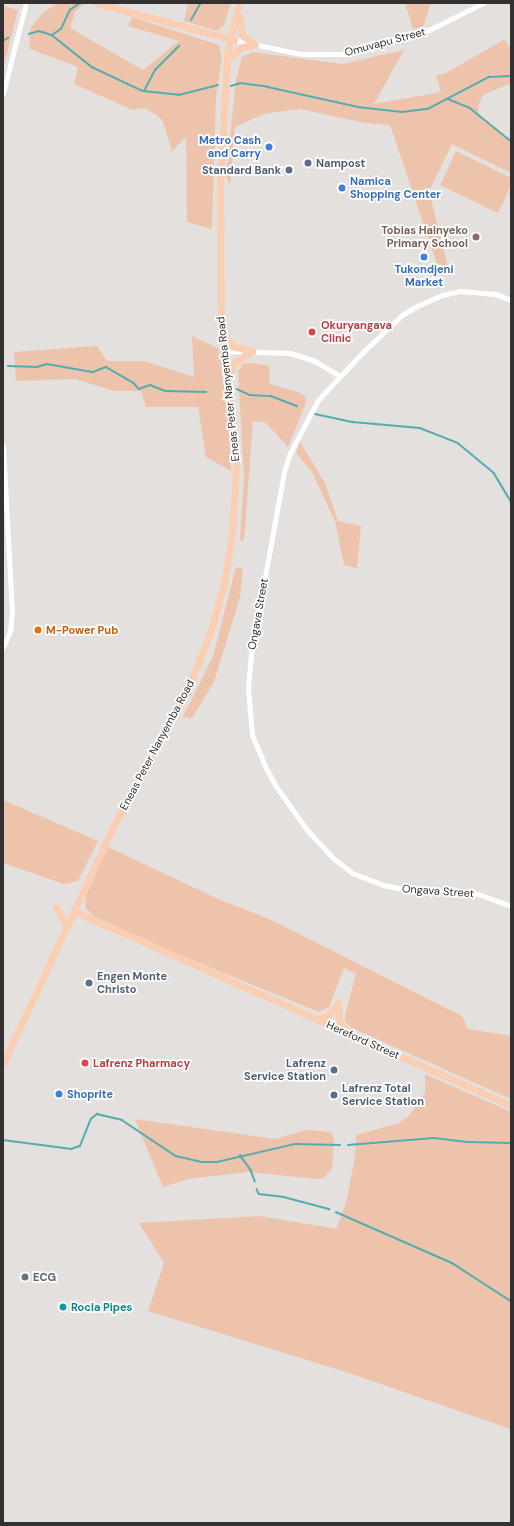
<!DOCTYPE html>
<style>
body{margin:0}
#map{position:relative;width:514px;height:1526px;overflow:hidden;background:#e3e0de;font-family:"DM Sans",sans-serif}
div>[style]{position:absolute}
.green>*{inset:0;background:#eec3ac}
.stream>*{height:1.5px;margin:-0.75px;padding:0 0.75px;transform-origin:0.75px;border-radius:0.75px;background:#53adb0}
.minor>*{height:5px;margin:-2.5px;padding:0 2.5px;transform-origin:2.5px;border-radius:2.5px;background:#fff}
.major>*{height:7px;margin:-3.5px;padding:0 3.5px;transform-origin:3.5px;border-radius:3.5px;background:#faceb3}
.dots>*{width:11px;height:11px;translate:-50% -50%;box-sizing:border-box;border:2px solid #fff;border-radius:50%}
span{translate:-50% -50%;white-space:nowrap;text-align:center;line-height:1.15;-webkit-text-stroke:3.5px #fff;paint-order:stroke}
.street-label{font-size:11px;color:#323130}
.shop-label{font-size:11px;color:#366cbe;font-weight:700}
.right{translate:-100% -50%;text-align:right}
.left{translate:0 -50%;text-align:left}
.service-label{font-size:11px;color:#4e5e75;font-weight:700}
.education-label{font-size:11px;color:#785e54;font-weight:700}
.health-label{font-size:11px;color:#be3a42;font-weight:700}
.food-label{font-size:11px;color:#c56008;font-weight:700}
.worship-label{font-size:11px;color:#5b616d;font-weight:700}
.culture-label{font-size:11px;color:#0d838f;font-weight:700}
.frame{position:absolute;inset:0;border:4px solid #323130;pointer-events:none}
</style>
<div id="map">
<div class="green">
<i style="clip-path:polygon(58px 3px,85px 3px,75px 12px,70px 28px,143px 70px,179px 41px,128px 26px,132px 17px,219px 45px,222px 58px,216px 97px,212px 229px,187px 222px,186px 137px,172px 151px,163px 122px,157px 115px,144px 108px,133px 110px,74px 84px,78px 67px,30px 49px,29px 34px,32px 26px,44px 12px)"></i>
<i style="clip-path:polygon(188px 3px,231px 3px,224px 25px,218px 31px,184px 21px)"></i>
<i style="clip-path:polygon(405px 3px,431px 3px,423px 27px,413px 29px)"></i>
<i style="clip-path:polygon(3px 6px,18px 10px,3px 69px)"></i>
<i style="clip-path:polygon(505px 39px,511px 52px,511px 83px,483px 95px,478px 106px,479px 115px,511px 141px,511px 173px,452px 144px,429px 191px,448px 267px,437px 264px,390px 125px,365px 123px,300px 109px,263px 114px,235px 127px,230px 185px,226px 177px,236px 79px,242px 57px,253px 52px,342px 64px,404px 50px,374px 104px,441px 92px,436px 75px,444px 74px)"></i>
<i style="clip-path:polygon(456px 151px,511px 178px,511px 185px,498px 213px,440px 185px)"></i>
<i style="clip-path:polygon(192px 336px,219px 349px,228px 416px,231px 471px,206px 457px,198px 407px,146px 407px,141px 391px,114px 391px,75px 379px,16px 381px,14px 352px,97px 346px,107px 361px,144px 361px,194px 377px)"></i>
<i style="clip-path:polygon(251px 363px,269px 366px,270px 384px,298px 392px,305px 396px,306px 403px,288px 447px,266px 423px,253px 421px,244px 541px,240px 540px,244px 479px,238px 371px,243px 364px)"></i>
<i style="clip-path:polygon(300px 442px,325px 483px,338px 521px,361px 526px,357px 568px,344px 565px,335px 521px,312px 472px,296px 453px)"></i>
<i style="clip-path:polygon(236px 567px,243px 569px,240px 597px,214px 682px,192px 718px,183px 717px,213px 656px)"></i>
<i style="clip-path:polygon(3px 800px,98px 841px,78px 881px,64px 884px,3px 863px)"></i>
<i style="clip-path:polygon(108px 847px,216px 898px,269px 919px,462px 1016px,468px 1029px,511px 1036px,511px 1099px,352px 1028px,345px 1021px,345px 1015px,356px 974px,344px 968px,329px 1007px,319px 1012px,165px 949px,94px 916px,85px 908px,86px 895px)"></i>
<i style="clip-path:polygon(425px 1074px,511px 1112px,511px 1429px,346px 1372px,148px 1311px,164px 1263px,139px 1223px,260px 1216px,336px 1229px,346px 1203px,355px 1157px,356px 1135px,399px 1123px,409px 1116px,425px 1093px)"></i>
<i style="clip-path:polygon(135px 1119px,275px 1139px,306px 1130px,331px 1132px,334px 1140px,332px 1168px,324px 1178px,316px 1179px,248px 1172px,188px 1179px,163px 1187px)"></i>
</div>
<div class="stream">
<i style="left:191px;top:20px;width:20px;rotate:-60deg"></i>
<i style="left:29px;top:34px;width:10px;rotate:-17deg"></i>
<i style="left:39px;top:31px;width:14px;rotate:17deg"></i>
<i style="left:52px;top:35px;width:51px;rotate:38.7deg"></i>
<i style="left:92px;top:67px;width:56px;rotate:25.2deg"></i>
<i style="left:143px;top:91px;width:36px;rotate:6deg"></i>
<i style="left:179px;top:95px;width:40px;rotate:-14.4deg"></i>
<i style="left:52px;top:35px;width:11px;rotate:-34deg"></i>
<i style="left:61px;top:29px;width:21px;rotate:-65deg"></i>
<i style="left:70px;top:10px;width:12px;rotate:-35deg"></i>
<i style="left:3px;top:41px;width:6px;rotate:-31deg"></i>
<i style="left:231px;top:86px;width:10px;rotate:-17deg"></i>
<i style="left:241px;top:83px;width:27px;rotate:8deg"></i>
<i style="left:268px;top:87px;width:92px;rotate:12.5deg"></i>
<i style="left:358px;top:107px;width:44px;rotate:6.5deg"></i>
<i style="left:402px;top:112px;width:26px;rotate:-7deg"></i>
<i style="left:428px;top:109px;width:69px;rotate:-27.7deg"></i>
<i style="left:489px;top:77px;width:22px;rotate:-3deg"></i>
<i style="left:144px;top:91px;width:24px;rotate:-62deg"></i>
<i style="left:155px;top:70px;width:34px;rotate:-45deg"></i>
<i style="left:448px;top:99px;width:24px;rotate:22deg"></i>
<i style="left:470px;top:108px;width:53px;rotate:38.8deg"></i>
<i style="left:8px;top:366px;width:29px;rotate:2deg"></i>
<i style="left:37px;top:367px;width:10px;rotate:-17deg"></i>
<i style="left:47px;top:364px;width:47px;rotate:9.9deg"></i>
<i style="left:93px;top:372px;width:14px;rotate:-21deg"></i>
<i style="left:106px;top:367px;width:32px;rotate:30deg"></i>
<i style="left:134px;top:383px;width:8px;rotate:50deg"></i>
<i style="left:139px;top:389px;width:12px;rotate:-20deg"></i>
<i style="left:150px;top:385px;width:17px;rotate:21deg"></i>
<i style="left:166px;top:391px;width:40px;rotate:1.4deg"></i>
<i style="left:237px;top:389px;width:14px;rotate:25deg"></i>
<i style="left:250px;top:395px;width:21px;rotate:3deg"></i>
<i style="left:271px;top:396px;width:28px;rotate:21deg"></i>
<i style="left:315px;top:414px;width:39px;rotate:12deg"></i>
<i style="left:353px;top:422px;width:67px;rotate:5.1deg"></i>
<i style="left:420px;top:428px;width:41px;rotate:21.5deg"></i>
<i style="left:458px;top:443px;width:47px;rotate:39.8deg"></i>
<i style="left:494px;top:473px;width:33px;rotate:59deg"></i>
<i style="left:3px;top:1140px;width:69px;rotate:7.5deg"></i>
<i style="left:71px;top:1149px;width:9px;rotate:-18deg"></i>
<i style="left:80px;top:1146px;width:29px;rotate:-68deg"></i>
<i style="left:91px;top:1119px;width:8px;rotate:-40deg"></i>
<i style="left:97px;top:1114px;width:26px;rotate:13deg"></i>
<i style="left:122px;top:1120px;width:65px;rotate:33.7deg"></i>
<i style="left:176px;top:1156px;width:27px;rotate:13deg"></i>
<i style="left:202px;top:1162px;width:15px"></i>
<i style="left:217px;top:1162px;width:80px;rotate:-13deg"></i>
<i style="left:295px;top:1144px;width:45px;rotate:1.3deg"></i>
<i style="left:348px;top:1145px;width:86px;rotate:-4.7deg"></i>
<i style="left:434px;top:1138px;width:35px;rotate:7deg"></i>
<i style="left:469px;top:1142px;width:42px;rotate:1.4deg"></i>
<i style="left:240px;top:1155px;width:19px;rotate:54deg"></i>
<i style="left:251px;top:1170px;width:12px;rotate:70deg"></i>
<i style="left:257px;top:1189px;width:5px;rotate:68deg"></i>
<i style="left:259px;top:1194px;width:25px;rotate:7deg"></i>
<i style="left:284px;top:1197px;width:47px;rotate:14.9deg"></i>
<i style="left:336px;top:1212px;width:127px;rotate:23.7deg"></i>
<i style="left:452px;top:1263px;width:70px;rotate:32.8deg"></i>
</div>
<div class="minor">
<i style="left:234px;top:40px;width:68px;rotate:11.8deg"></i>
<i style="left:301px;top:54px;width:47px"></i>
<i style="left:348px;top:54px;width:84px;rotate:-16.5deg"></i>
<i style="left:429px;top:30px;width:60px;rotate:-26.6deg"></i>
<i style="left:3px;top:93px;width:93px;rotate:-75.7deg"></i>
<i style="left:511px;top:300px;width:17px;rotate:-159deg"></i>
<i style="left:495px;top:294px;width:35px;rotate:-175deg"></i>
<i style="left:460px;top:291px;width:18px;rotate:167deg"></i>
<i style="left:442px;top:295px;width:27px;rotate:156deg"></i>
<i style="left:417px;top:306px;width:17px;rotate:149deg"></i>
<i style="left:402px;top:315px;width:55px;rotate:136.5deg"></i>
<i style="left:362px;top:353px;width:64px;rotate:133.1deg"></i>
<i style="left:318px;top:400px;width:60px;rotate:117.8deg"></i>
<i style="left:290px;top:453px;width:20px;rotate:108deg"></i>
<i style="left:284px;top:472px;width:185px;rotate:100.3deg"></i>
<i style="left:251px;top:654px;width:35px;rotate:95deg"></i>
<i style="left:248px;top:689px;width:46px;rotate:85deg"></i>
<i style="left:252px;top:735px;width:36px;rotate:67deg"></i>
<i style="left:266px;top:768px;width:19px;rotate:62deg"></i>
<i style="left:275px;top:785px;width:55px;rotate:54.6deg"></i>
<i style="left:307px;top:830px;width:38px;rotate:47deg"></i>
<i style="left:333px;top:858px;width:24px;rotate:38deg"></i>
<i style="left:352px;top:873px;width:34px;rotate:21deg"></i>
<i style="left:384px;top:885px;width:24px;rotate:12deg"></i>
<i style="left:407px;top:890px;width:71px;rotate:3.2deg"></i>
<i style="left:478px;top:894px;width:35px;rotate:20deg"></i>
<i style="left:224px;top:351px;width:66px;rotate:1.7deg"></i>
<i style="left:290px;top:353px;width:24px;rotate:17deg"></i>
<i style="left:313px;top:360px;width:31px;rotate:31deg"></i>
<i style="left:3px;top:446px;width:164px;rotate:86.9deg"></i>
<i style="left:12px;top:610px;width:21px;rotate:95deg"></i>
<i style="left:10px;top:631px;width:17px;rotate:114deg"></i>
</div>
<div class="major">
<i style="left:97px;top:3px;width:142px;rotate:15.1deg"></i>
<i style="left:239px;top:17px;width:18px;rotate:81deg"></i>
<i style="left:242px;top:35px;width:16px;rotate:38deg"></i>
<i style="left:231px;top:56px;width:14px;rotate:-39deg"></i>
<i style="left:242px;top:47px;width:13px;rotate:-9deg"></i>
<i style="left:224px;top:334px;width:14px;rotate:56deg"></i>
<i style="left:232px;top:346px;width:21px;rotate:14deg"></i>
<i style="left:228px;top:378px;width:16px;rotate:-68deg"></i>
<i style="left:234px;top:363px;width:22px;rotate:-34deg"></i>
<i style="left:56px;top:907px;width:21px;rotate:61deg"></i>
<i style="left:74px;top:911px;width:479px;rotate:24deg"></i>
<i style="left:338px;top:1003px;width:17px;rotate:87deg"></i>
<i style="left:339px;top:1020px;width:14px;rotate:56deg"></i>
<i style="left:317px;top:1020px;width:12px;rotate:-24deg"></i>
<i style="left:328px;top:1015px;width:13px;rotate:-48deg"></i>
<i style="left:3px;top:1064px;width:264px;rotate:-65.1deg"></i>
<i style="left:114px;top:825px;width:152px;rotate:-61.2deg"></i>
<i style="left:187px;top:692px;width:63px;rotate:-68.7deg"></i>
<i style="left:210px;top:633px;width:51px;rotate:-74.1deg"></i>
<i style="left:224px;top:584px;width:52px;rotate:-81.1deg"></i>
<i style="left:232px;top:533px;width:64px;rotate:-86.4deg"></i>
<i style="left:236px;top:469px;width:41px;rotate:-92.8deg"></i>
<i style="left:234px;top:428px;width:101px;rotate:-97.4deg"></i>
<i style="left:221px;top:328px;width:141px;rotate:-90.4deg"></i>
<i style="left:220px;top:187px;width:132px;rotate:-87deg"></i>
<i style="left:227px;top:55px;width:53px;rotate:-77deg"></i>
</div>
<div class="dots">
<i style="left:269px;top:147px;background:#3f7fe0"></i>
<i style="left:308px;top:163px;background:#5c6f8a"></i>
<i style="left:289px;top:170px;background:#5c6f8a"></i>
<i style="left:342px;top:188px;background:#3f7fe0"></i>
<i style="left:476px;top:237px;background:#8d6e63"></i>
<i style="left:424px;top:257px;background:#3f7fe0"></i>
<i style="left:312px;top:332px;background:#e0444e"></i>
<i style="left:38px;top:630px;background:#e8710a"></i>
<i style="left:89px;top:983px;background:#5c6f8a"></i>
<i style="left:85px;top:1063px;background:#e0444e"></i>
<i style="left:334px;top:1070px;background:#5c6f8a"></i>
<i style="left:59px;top:1094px;background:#3f7fe0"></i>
<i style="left:334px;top:1095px;background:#5c6f8a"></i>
<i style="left:25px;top:1277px;background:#6b7280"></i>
<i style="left:63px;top:1307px;background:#0f9aa8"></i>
</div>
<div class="street-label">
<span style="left:385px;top:42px;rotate:-15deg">Omuvapu Street</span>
<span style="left:228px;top:389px;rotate:-96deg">Eneas Peter Nanyemba Road</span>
<span style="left:258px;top:614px;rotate:-80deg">Ongava Street</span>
<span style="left:157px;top:745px;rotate:-62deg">Eneas Peter Nanyemba Road</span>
<span style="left:438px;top:891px;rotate:4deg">Ongava Street</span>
<span style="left:363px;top:1040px;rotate:24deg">Hereford Street</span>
</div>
<div class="shop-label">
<span class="right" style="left:261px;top:147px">Metro Cash<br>and Carry</span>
<span class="left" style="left:350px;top:188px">Namica<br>Shopping Center</span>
<span style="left:424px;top:276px">Tukondjeni<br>Market</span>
<span class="left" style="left:67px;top:1094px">Shoprite</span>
</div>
<div class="service-label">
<span class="left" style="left:316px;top:163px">Nampost</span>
<span class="right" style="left:281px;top:170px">Standard Bank</span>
<span class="left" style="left:97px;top:983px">Engen Monte<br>Christo</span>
<span class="right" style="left:326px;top:1070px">Lafrenz<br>Service Station</span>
<span class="left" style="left:342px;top:1095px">Lafrenz Total<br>Service Station</span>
</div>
<div class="education-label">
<span class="right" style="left:468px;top:237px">Tobias Hainyeko<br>Primary School</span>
</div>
<div class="health-label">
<span class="left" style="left:321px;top:332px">Okuryangava<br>Clinic</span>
<span class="left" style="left:93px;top:1063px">Lafrenz Pharmacy</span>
</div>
<div class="food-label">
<span class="left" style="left:46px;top:630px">M-Power Pub</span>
</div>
<div class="worship-label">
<span class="left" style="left:33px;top:1277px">ECG</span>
</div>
<div class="culture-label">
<span class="left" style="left:71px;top:1307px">Rocla Pipes</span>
</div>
<div class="frame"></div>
</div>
